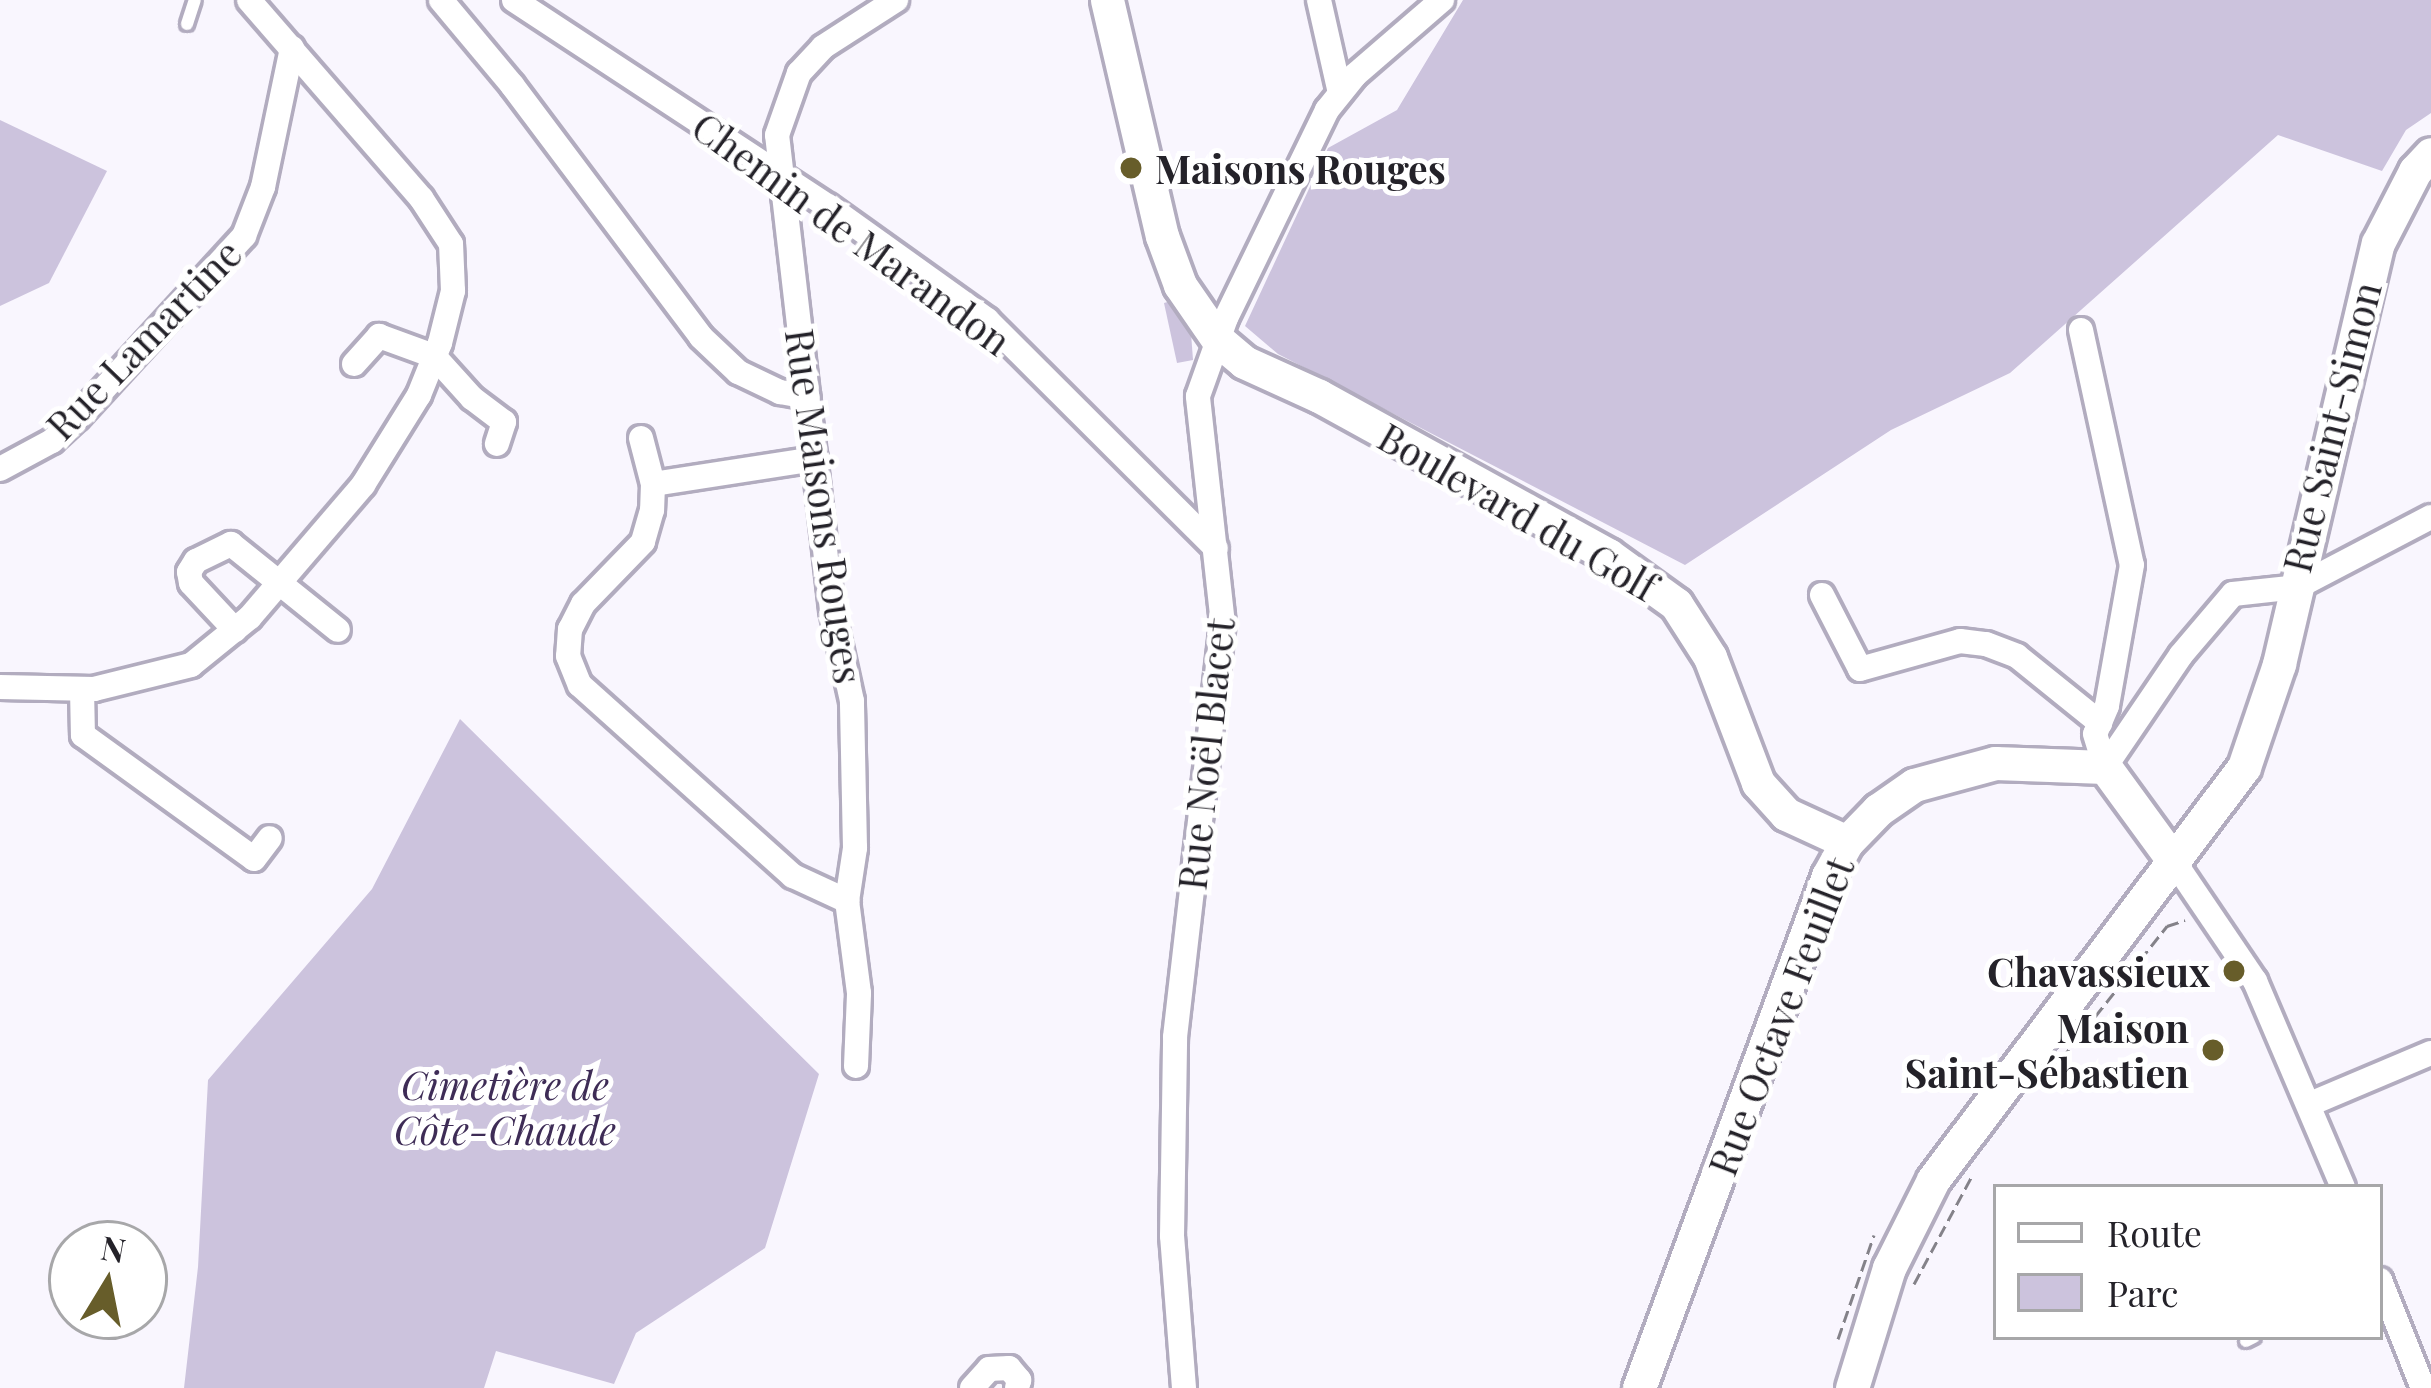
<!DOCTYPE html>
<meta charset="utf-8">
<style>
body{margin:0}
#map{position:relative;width:2431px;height:1388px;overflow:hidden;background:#f9f6fe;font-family:"Playfair Display",serif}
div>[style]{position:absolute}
.green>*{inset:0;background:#ccc3dd}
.path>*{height:3px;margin-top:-1.5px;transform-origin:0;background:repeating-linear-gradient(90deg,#848289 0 12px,transparent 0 18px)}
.roads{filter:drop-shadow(3px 0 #b2acbf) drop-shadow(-3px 0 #b2acbf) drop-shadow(0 3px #b2acbf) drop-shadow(0 -3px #b2acbf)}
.lane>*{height:12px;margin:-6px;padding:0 6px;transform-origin:6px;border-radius:6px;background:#fff}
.street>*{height:24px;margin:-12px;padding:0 12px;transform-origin:12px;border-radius:12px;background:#fff}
.secondary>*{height:33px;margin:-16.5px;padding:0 16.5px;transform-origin:16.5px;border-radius:16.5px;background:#fff}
.dots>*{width:33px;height:33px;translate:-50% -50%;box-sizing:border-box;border:6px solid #fff;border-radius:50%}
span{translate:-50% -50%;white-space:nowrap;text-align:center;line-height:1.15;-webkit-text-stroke:10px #fff;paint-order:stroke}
.poi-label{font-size:39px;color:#242229;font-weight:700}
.left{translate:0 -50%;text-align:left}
.right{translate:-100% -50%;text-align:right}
.street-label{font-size:39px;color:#242229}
.park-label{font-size:39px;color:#3e2c56;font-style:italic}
.legend{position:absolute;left:1993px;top:1184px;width:390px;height:156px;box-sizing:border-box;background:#fff;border:3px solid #a7a7a9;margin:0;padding:15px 21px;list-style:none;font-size:36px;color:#242229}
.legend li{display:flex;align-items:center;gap:24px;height:60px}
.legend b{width:60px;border:3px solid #a7a7a9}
.north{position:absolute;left:48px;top:1220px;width:120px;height:120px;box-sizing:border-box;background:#fff;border:3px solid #a7a7a9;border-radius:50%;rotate:10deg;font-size:33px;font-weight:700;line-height:48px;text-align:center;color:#242229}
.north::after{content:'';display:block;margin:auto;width:42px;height:54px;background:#675d2a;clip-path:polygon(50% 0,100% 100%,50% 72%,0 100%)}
</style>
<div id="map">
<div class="green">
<i style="clip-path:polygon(1463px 0,2431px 0,2431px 113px,2406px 130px,2382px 171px,2278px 135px,2010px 373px,1891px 430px,1685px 565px,1278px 354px,1245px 326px,1328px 148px,1397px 110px)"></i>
<i style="clip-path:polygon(0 120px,107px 171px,49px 283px,0 306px)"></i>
<i style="clip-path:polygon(1171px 301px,1191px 333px,1193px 360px,1177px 363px,1164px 303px)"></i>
<i style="clip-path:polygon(460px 719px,819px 1074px,765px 1248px,636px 1333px,614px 1384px,496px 1351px,484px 1388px,184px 1388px,198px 1267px,208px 1080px,372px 889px)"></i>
</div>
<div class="path">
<i style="left:2039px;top:1087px;width:206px;rotate:-51.5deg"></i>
<i style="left:2167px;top:926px;width:19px;rotate:-18deg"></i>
<i style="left:1914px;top:1284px;width:123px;rotate:-61.8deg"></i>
<i style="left:1838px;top:1339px;width:110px;rotate:-70.9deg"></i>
</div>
<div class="roads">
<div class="lane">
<i style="left:187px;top:24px;width:25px;rotate:-72deg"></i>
<i style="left:2246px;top:1341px;width:9px;rotate:-27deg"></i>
</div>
<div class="street">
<i style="left:441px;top:0;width:111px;rotate:50.1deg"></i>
<i style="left:512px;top:85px;width:315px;rotate:53.1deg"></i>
<i style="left:701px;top:337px;width:51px;rotate:43.4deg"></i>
<i style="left:738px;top:372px;width:47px;rotate:25.5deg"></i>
<i style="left:780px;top:392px;width:28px;rotate:10deg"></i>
<i style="left:514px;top:0;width:376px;rotate:33.3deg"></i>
<i style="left:828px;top:206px;width:196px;rotate:35.6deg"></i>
<i style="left:987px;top:320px;width:323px;rotate:44.9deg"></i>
<i style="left:1319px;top:0;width:95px;rotate:77.3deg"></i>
<i style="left:2081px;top:330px;width:240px;rotate:77.8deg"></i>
<i style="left:2132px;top:565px;width:143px;rotate:100.1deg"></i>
<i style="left:2107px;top:706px;width:30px;rotate:113deg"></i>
<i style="left:2095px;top:734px;width:34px;rotate:73deg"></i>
<i style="left:354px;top:364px;width:38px;rotate:-48deg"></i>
<i style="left:379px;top:336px;width:59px;rotate:20deg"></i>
<i style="left:434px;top:356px;width:57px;rotate:47.9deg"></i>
<i style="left:472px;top:398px;width:40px;rotate:37deg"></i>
<i style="left:504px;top:422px;width:23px;rotate:108deg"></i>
<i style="left:641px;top:438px;width:48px;rotate:75.4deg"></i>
<i style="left:653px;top:484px;width:26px;rotate:92deg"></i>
<i style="left:652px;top:510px;width:33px;rotate:106deg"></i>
<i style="left:643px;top:542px;width:86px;rotate:134.1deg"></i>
<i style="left:583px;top:604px;width:28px;rotate:117deg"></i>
<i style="left:570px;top:629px;width:27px;rotate:94deg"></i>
<i style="left:568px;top:656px;width:31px;rotate:68deg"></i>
<i style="left:580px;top:685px;width:286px;rotate:41.9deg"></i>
<i style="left:793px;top:876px;width:60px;rotate:24.8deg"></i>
<i style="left:0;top:469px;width:59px;rotate:-28.3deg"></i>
<i style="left:52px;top:441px;width:35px;rotate:-43deg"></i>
<i style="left:78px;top:417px;width:246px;rotate:-47.5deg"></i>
<i style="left:244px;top:236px;width:53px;rotate:-68.8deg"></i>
<i style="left:263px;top:187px;width:142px;rotate:-78.2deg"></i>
<i style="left:653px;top:484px;width:164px;rotate:-8.8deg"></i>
<i style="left:1822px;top:595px;width:83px;rotate:62.8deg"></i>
<i style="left:1860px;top:669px;width:104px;rotate:-15.6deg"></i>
<i style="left:1960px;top:641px;width:26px;rotate:7deg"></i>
<i style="left:1986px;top:644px;width:33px;rotate:21deg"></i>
<i style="left:2017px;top:656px;width:107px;rotate:38.9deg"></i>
<i style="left:235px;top:630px;width:64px;rotate:-133.1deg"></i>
<i style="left:191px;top:583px;width:11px;rotate:-100deg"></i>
<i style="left:189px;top:572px;width:13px;rotate:-58deg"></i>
<i style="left:196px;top:561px;width:39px;rotate:-26deg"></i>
<i style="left:231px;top:544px;width:137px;rotate:38.8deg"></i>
<i style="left:0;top:687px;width:94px;rotate:1.2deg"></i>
<i style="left:94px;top:689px;width:100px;rotate:-13.9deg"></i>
<i style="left:191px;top:665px;width:76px;rotate:-39.1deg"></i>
<i style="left:250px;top:617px;width:174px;rotate:-49.4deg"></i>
<i style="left:363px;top:485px;width:106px;rotate:-58.1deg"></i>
<i style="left:419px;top:395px;width:56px;rotate:-68deg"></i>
<i style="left:440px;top:343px;width:54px;rotate:-76deg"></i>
<i style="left:453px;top:291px;width:47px;rotate:-92.4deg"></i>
<i style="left:451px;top:244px;width:55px;rotate:-123.1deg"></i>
<i style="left:421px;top:198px;width:262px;rotate:-131deg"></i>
<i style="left:82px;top:689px;width:46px;rotate:88.8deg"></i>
<i style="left:83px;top:735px;width:211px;rotate:35.9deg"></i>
<i style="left:254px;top:859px;width:26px;rotate:-53deg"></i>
<i style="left:2105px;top:767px;width:135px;rotate:-55.8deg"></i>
<i style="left:2181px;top:655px;width:80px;rotate:-49.6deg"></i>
<i style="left:2233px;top:594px;width:64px;rotate:-6.2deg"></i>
<i style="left:2297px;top:587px;width:151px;rotate:-27.6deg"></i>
<i style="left:2175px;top:863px;width:143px;rotate:55.9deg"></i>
<i style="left:2255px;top:981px;width:224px;rotate:66.9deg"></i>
<i style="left:856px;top:1066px;width:73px;rotate:-87.6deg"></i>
<i style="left:859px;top:993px;width:93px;rotate:-97.4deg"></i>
<i style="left:847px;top:901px;width:54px;rotate:-81.4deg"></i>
<i style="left:855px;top:848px;width:147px;rotate:-91.2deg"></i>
<i style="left:852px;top:701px;width:93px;rotate:-102.4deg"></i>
<i style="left:832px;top:610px;width:478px;rotate:-96.6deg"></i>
<i style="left:777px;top:135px;width:66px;rotate:-70.5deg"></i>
<i style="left:799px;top:73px;width:35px;rotate:-47deg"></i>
<i style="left:823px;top:47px;width:87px;rotate:-32.8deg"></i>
<i style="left:2310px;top:1104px;width:131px;rotate:-22.9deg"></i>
<i style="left:2380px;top:1280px;width:116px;rotate:68.3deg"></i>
<i style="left:972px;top:1388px;width:25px;rotate:-48deg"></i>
<i style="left:989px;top:1369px;width:20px;rotate:-3deg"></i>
<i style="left:1009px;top:1368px;width:16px;rotate:50deg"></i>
<i style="left:1019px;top:1380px;width:8px;rotate:104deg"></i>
<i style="left:1184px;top:1388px;width:152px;rotate:-94.5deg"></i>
<i style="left:1172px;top:1236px;width:199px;rotate:-89.1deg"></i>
<i style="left:1175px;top:1037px;width:416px;rotate:-83.4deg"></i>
<i style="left:1223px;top:624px;width:229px;rotate:-96.3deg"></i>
<i style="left:1198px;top:396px;width:83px;rotate:-70.3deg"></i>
<i style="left:1226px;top:318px;width:231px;rotate:-64.1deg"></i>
<i style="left:1327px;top:110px;width:45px;rotate:-51.3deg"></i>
<i style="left:1355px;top:75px;width:115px;rotate:-40.8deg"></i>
</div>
<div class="secondary">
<i style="left:1107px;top:0;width:242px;rotate:76.9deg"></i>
<i style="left:1162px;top:236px;width:52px;rotate:69.8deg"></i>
<i style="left:1180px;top:285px;width:67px;rotate:55.4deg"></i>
<i style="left:1218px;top:340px;width:34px;rotate:40deg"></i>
<i style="left:1244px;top:362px;width:82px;rotate:24.4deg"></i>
<i style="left:1319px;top:396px;width:330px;rotate:28.8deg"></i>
<i style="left:1608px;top:555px;width:84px;rotate:35.8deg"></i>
<i style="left:1676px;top:604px;width:63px;rotate:57.3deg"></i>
<i style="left:1710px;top:657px;width:135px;rotate:69.1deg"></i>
<i style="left:1758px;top:783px;width:42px;rotate:47.9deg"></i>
<i style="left:1786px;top:814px;width:67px;rotate:24.7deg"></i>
<i style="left:1639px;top:1388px;width:546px;rotate:-69.74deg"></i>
<i style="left:1828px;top:876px;width:39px;rotate:-61deg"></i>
<i style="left:1847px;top:842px;width:45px;rotate:-45.9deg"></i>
<i style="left:1878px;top:810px;width:44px;rotate:-34.8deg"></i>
<i style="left:1914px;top:785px;width:84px;rotate:-15.2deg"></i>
<i style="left:1995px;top:763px;width:110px;rotate:2.1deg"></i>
<i style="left:2105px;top:767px;width:119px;rotate:53.9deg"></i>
<i style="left:1852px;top:1388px;width:126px;rotate:-72.9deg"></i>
<i style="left:1889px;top:1268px;width:98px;rotate:-63.4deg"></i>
<i style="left:1933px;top:1180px;width:517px;rotate:-53.02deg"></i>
<i style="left:2244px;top:767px;width:109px;rotate:-71.2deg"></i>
<i style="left:2279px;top:664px;width:432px;rotate:-76.8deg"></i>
<i style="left:2378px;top:243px;width:81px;rotate:-62.8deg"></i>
<i style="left:2415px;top:171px;width:23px;rotate:-47deg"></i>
</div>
</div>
<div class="dots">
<i style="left:1131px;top:168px;background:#675d2a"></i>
<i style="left:2234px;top:971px;background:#675d2a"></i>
<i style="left:2213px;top:1050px;background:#675d2a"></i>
</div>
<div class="poi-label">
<span class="left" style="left:1155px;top:168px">Maisons Rouges</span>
<span class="right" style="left:2210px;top:971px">Chavassieux</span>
<span class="right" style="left:2189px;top:1050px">Maison<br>Saint-Sébastien</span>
</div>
<div class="street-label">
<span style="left:852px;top:233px;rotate:36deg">Chemin de Marandon</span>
<span style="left:143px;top:339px;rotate:-46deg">Rue Lamartine</span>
<span style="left:2331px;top:427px;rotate:-76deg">Rue Saint-Simon</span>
<span style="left:825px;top:506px;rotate:82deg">Rue Maisons Rouges</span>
<span style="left:1518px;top:511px;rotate:30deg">Boulevard du Golf</span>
<span style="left:1205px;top:754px;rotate:-84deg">Rue Noël Blacet</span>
<span style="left:1780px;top:1016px;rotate:-69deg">Rue Octave Feuillet</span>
</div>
<div class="park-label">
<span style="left:505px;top:1107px">Cimetière de<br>Côte-Chaude</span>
</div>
<ul class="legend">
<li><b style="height:15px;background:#fff"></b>Route</li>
<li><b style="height:33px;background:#ccc3dd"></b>Parc</li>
</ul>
<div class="north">N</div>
</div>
